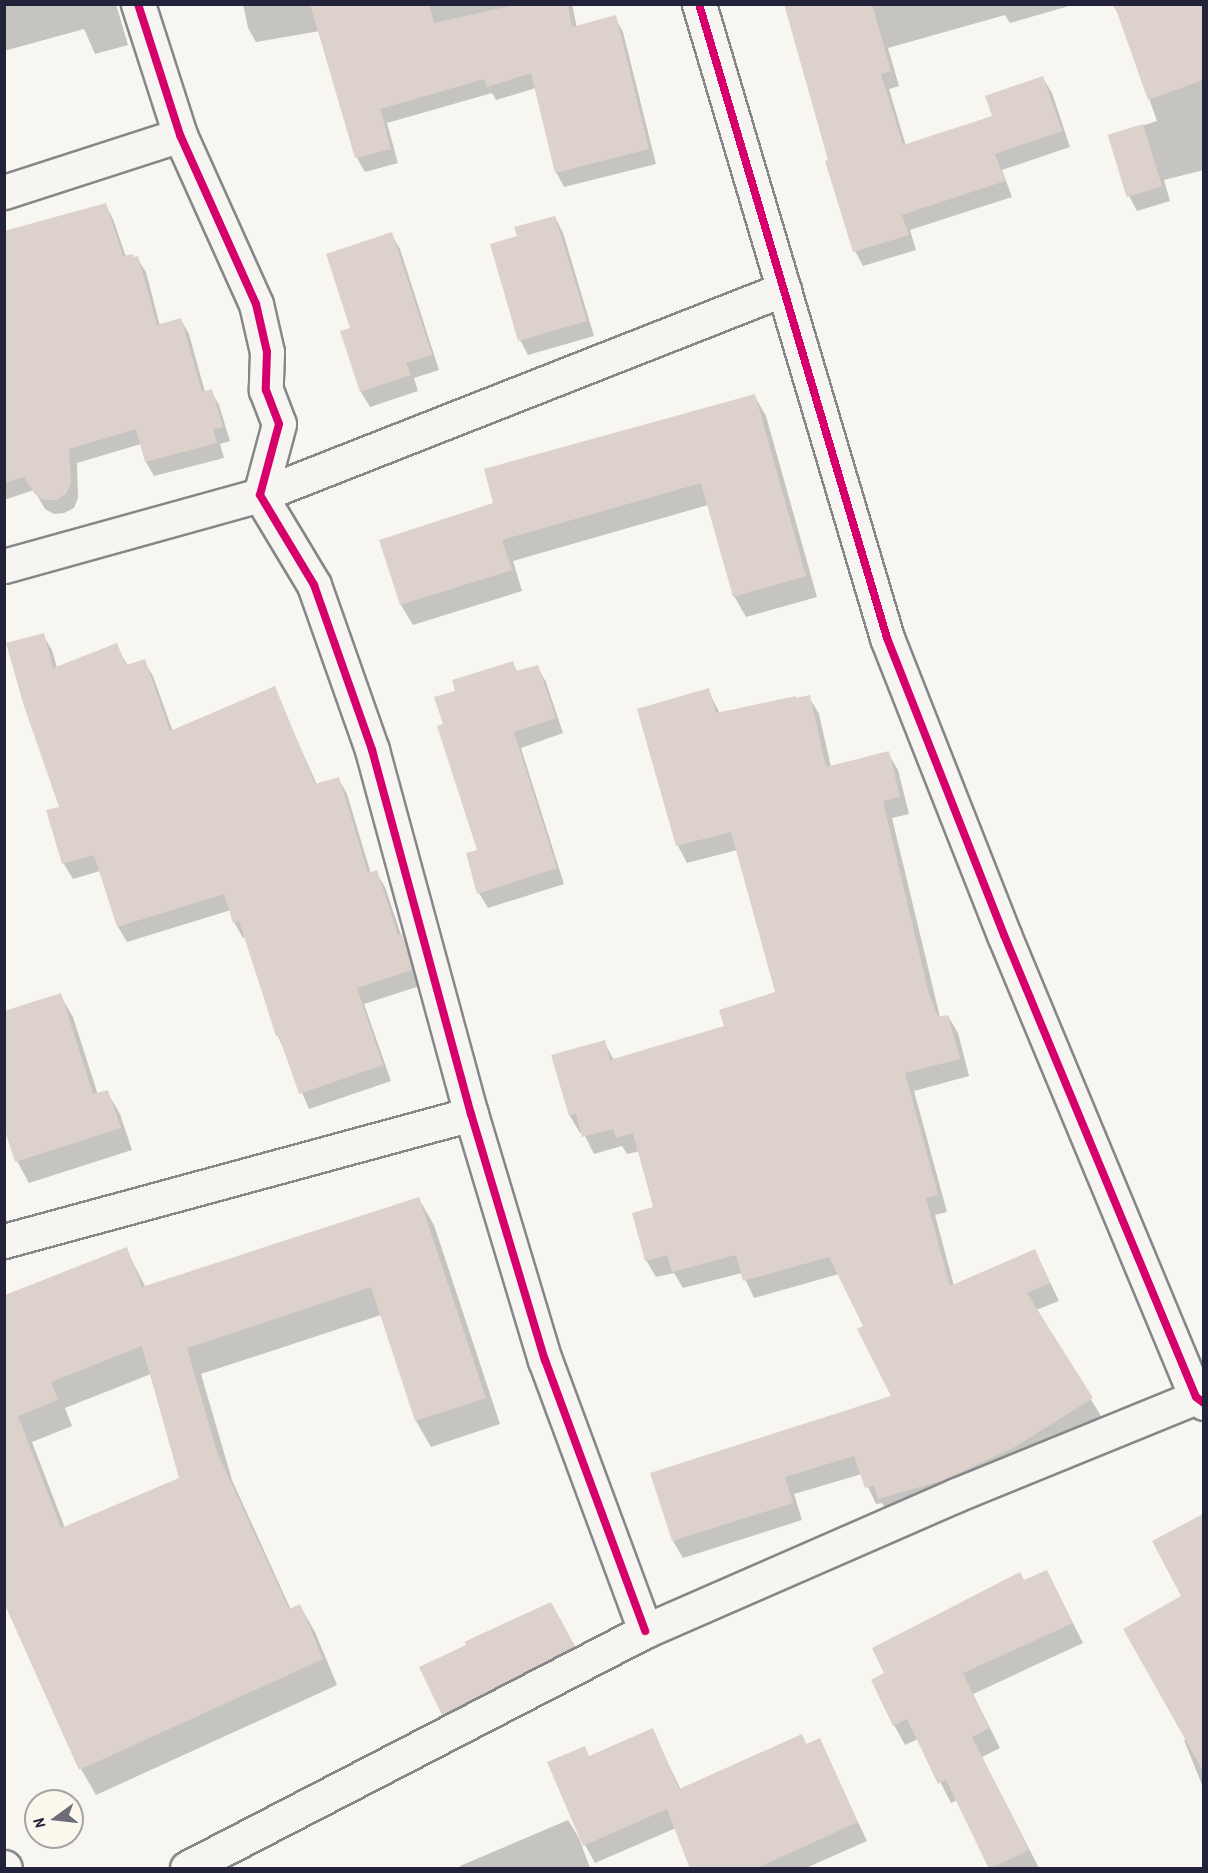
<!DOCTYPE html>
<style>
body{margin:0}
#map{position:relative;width:1208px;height:1873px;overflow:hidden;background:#f8f6f0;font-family:"Patrick Hand",sans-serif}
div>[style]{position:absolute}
.shadow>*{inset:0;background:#0003}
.building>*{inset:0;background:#ddd2cb;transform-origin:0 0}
.roads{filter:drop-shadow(2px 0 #878688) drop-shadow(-2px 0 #878688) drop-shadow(0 2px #878688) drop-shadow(0 -2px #878688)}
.minor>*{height:33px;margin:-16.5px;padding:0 16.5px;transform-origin:16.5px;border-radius:16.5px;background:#f6f5f1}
.cycleway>*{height:8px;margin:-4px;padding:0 4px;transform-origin:4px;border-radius:4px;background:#d6006c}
span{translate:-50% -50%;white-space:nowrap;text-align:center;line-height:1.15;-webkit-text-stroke:6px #fbf7ec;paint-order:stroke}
.frame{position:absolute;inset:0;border:6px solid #22223b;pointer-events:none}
.north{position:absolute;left:24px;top:1789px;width:60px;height:60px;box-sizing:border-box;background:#fbf7ec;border:2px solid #a4a2a5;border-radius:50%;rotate:255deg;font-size:16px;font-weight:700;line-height:24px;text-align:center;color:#22223b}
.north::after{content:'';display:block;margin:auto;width:21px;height:27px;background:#6d6c7a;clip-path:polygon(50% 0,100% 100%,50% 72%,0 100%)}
</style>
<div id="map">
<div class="shadow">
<i style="clip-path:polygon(4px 4px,116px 4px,128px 45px,95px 54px,84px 29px,4px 51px)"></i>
<i style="clip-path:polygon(243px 4px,572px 4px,577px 28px,615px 17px,623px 32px,656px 164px,564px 187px,556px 172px,536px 88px,496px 100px,492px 93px,387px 123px,398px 163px,365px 172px,357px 158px,320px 31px,256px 42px,248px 28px)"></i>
<i style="clip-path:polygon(786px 4px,1076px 4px,1010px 23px,1005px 15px,888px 48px,899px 86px,889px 89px,906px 146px,994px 117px,1043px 78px,1052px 93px,1070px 147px,1002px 170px,1012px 197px,910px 230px,916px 250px,863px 266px,855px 251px)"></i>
<i style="clip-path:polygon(1112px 4px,1204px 4px,1204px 170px,1164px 180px,1170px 201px,1137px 211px,1129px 196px,1110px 136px,1157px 121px,1120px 16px)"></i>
<i style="clip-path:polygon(105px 204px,113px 219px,126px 257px,137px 258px,146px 272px,160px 326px,181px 320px,189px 334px,205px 392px,211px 391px,219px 405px,230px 441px,220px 444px,224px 458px,154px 476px,146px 462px,141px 444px,77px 463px,78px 498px,74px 508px,64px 513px,54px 514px,45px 509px,34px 490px,4px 500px,4px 234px)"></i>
<i style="clip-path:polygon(555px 217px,563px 233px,594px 336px,528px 355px,520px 340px,519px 237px)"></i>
<i style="clip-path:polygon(391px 234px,400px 249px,439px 370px,414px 378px,418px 391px,370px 407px,361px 392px,342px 332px,352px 329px)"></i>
<i style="clip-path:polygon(754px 395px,766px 416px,817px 597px,746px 617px,734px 596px,708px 505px,513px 561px,522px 591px,413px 625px,401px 605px,381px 541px,495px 504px)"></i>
<i style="clip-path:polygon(43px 635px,52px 650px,57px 668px,116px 645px,128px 666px,144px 661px,153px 676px,173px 732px,274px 688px,317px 785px,338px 778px,347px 794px,371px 874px,376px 872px,385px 887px,401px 935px,411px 950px,420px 986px,364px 1004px,391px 1081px,309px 1109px,278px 1036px,246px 937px,243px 938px,234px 922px,231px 910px,127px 942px,118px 927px,100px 871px,73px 879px,64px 864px,61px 808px)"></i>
<i style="clip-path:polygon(512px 663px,518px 672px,537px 666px,546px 682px,563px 733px,521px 748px,564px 884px,488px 908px,479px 893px,479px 851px,445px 725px,456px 692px)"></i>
<i style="clip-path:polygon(708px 690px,720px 714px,809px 697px,819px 714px,831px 767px,888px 753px,898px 770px,909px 814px,892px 818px,939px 1013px,940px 1018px,948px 1016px,958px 1033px,969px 1076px,914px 1091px,947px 1212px,935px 1215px,954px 1286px,1035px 1251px,1059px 1301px,1036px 1310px,1101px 1416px,1025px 1464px,890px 1516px,882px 1503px,876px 1504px,862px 1474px,794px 1494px,802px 1520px,683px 1558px,673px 1541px,893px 1397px,865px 1326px,839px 1274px,754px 1298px,742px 1273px,683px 1288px,674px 1273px,656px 1277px,646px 1260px,655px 1208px,640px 1151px,627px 1154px,622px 1146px,594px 1154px,583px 1132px,580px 1133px,570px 1116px,553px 1057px,604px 1042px,614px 1060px,726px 1027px,777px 993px,737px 850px,687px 863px,678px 846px,639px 710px)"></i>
<i style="clip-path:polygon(60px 995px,73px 1017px,98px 1095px,107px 1092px,120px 1114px,132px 1150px,29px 1183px,17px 1161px)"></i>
<i style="clip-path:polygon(evenodd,419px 1199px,434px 1225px,500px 1424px,431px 1447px,416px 1421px,381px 1315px,201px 1374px,232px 1480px,291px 1610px,300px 1606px,315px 1632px,337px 1685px,96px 1795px,81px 1769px,4px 1600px,4px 1297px,126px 1249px,146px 1288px,419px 1199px,151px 1374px,181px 1479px,65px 1528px,32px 1442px,72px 1426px,65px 1408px,151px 1374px)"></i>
<i style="clip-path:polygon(1204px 1516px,1204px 1790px,1184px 1740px,1187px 1739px,1183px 1596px,1154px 1542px)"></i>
<i style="clip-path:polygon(1047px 1572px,1083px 1643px,973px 1694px,1000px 1748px,982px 1757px,1039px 1868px,990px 1868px,957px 1800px,951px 1803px,918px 1739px,905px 1745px,894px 1725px,1024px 1582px)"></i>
<i style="clip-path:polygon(560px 1619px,582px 1662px,452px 1729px,443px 1714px)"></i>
<i style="clip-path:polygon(652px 1730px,681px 1790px,802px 1736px,807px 1745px,819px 1740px,867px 1841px,806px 1868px,691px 1868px,676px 1828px,595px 1863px,585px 1845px,589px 1757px)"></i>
<i style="clip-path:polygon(568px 1820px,579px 1838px,590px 1868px,461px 1868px,460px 1866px)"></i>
</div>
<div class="building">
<i style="clip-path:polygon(310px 4px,429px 4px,434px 23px,519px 4px,568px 4px,572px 27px,616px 15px,649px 149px,555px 173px,531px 73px,487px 87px,484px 79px,380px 109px,391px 149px,355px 158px)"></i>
<i style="clip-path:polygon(784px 4px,872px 4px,891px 71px,881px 74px,903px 145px,992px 116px,985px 96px,1043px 76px,1062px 131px,995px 154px,1005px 181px,902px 215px,909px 235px,853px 252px,825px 161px,828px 160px)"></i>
<i style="clip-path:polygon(1114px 4px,1203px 4px,1203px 80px,1148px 100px)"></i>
<i style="left:1143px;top:124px;width:65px;height:37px;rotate:73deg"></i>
<i style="clip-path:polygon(106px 203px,123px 256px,133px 254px,134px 257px,138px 256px,157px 325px,181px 318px,202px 392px,212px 389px,223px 427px,213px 429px,217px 443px,145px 462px,136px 429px,69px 449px,71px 483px,66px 494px,56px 500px,44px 500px,35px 494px,24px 477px,4px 483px,4px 231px)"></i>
<i style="clip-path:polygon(555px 216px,587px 321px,518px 341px,490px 244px,517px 236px,514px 227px)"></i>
<i style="clip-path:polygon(392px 232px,432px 355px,406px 363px,411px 375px,360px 392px,340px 331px,350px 328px,326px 254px)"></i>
<i style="clip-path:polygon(755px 394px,806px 576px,733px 597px,701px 483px,502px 540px,512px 570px,400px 605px,379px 540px,493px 503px,484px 469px)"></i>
<i style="clip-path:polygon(44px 633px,53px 668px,117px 643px,126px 665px,145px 659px,170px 731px,275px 686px,315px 784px,339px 777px,368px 873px,377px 870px,398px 935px,402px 933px,412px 970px,357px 988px,383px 1065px,299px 1094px,279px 1036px,276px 1036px,239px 921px,233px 923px,224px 894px,117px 927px,94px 855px,62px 864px,46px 810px,59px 807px,23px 703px,6px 643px)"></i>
<i style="clip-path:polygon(513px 661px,516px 671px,538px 665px,556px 718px,514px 732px,557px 868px,477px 894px,466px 853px,477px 850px,437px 726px,443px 724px,434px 697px,455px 691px,452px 680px)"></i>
<i style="clip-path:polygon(709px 688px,716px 713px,796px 696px,796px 698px,810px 695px,826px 767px,889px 751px,900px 797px,883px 801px,929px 994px,938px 1017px,948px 1015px,960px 1059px,905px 1073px,938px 1195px,926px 1198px,950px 1286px,1035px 1249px,1050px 1283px,1027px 1293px,1093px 1398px,1015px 1447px,944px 1480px,878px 1499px,874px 1485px,865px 1488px,854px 1456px,785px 1477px,793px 1503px,672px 1541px,650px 1473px,891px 1396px,857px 1329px,863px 1326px,829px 1257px,743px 1281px,736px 1255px,672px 1272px,667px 1255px,645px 1261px,632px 1213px,653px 1207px,633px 1133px,616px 1138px,613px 1129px,582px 1137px,576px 1114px,569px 1116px,551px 1055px,605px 1040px,610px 1060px,724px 1026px,719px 1010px,775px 992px,731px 832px,676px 846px,637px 709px)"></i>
<i style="clip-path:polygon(61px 993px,93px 1094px,108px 1090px,121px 1128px,15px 1162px,4px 1128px,4px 1011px)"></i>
<i style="clip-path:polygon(evenodd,419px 1197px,486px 1398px,415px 1421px,371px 1287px,187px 1348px,217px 1452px,289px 1609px,300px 1604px,323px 1659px,79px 1770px,4px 1603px,5px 1295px,127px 1247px,142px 1287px,419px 1197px,142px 1346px,179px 1478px,61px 1528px,18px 1416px,58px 1400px,51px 1382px,142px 1346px)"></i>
<i style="clip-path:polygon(1203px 1514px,1203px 1771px,1123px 1629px,1181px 1596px,1152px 1541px)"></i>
<i style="clip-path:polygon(1047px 1570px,1073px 1623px,963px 1673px,989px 1728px,972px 1737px,1029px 1850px,989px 1869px,946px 1780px,938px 1784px,907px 1719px,893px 1726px,871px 1680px,884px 1673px,872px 1648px,1020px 1572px,1024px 1580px)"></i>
<i style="clip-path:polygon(551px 1602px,575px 1646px,442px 1715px,419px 1667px,466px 1645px,464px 1642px)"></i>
<i style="clip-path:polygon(653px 1728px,679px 1789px,802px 1734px,806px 1744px,820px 1738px,858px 1822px,755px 1869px,690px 1869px,667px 1809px,583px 1846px,547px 1762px,585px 1746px,589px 1756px)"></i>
</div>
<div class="roads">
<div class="minor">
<i style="left:138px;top:4px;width:138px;rotate:72.2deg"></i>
<i style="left:180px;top:135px;width:185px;rotate:65.8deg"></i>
<i style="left:256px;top:304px;width:49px;rotate:77.1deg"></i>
<i style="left:267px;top:352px;width:38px;rotate:92deg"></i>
<i style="left:266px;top:390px;width:36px;rotate:69deg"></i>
<i style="left:279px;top:424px;width:73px;rotate:105deg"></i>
<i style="left:260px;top:495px;width:105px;rotate:59deg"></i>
<i style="left:314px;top:585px;width:175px;rotate:70.6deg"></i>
<i style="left:372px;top:750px;width:377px;rotate:74.8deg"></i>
<i style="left:471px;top:1114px;width:257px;rotate:73.3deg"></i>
<i style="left:545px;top:1360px;width:289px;rotate:69.7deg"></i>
<i style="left:699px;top:4px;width:661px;rotate:73.48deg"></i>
<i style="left:887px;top:638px;width:319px;rotate:68.5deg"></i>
<i style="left:1004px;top:935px;width:500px;rotate:67.43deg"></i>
<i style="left:1196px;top:1397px;width:10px;rotate:37deg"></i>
<i style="left:4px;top:192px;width:185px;rotate:-17.9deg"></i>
<i style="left:4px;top:566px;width:266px;rotate:-15.5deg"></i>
<i style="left:260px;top:495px;width:563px;rotate:-21.46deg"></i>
<i style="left:4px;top:1241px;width:484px;rotate:-15.2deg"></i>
<i style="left:4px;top:1867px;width:1px;rotate:45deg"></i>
<i style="left:187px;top:1868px;width:516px;rotate:-27.36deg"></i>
<i style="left:645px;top:1631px;width:339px;rotate:-23.6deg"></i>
<i style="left:956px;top:1495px;width:259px;rotate:-22.2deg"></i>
</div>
</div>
<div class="cycleway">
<i style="left:138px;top:4px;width:138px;rotate:72.2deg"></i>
<i style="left:180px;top:135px;width:185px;rotate:65.8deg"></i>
<i style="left:256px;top:304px;width:49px;rotate:77.1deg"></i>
<i style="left:267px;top:352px;width:38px;rotate:92deg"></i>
<i style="left:266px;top:390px;width:36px;rotate:69deg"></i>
<i style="left:279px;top:424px;width:73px;rotate:105deg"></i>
<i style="left:260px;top:495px;width:105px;rotate:59deg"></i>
<i style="left:314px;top:585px;width:175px;rotate:70.6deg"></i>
<i style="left:372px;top:750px;width:377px;rotate:74.8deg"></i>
<i style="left:471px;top:1114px;width:257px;rotate:73.3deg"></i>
<i style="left:545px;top:1360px;width:289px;rotate:69.7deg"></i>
<i style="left:699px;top:4px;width:661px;rotate:73.48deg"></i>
<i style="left:887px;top:638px;width:319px;rotate:68.5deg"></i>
<i style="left:1004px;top:935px;width:500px;rotate:67.43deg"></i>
<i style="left:1196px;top:1397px;width:10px;rotate:37deg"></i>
</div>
<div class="frame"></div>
<div class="north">N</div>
</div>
